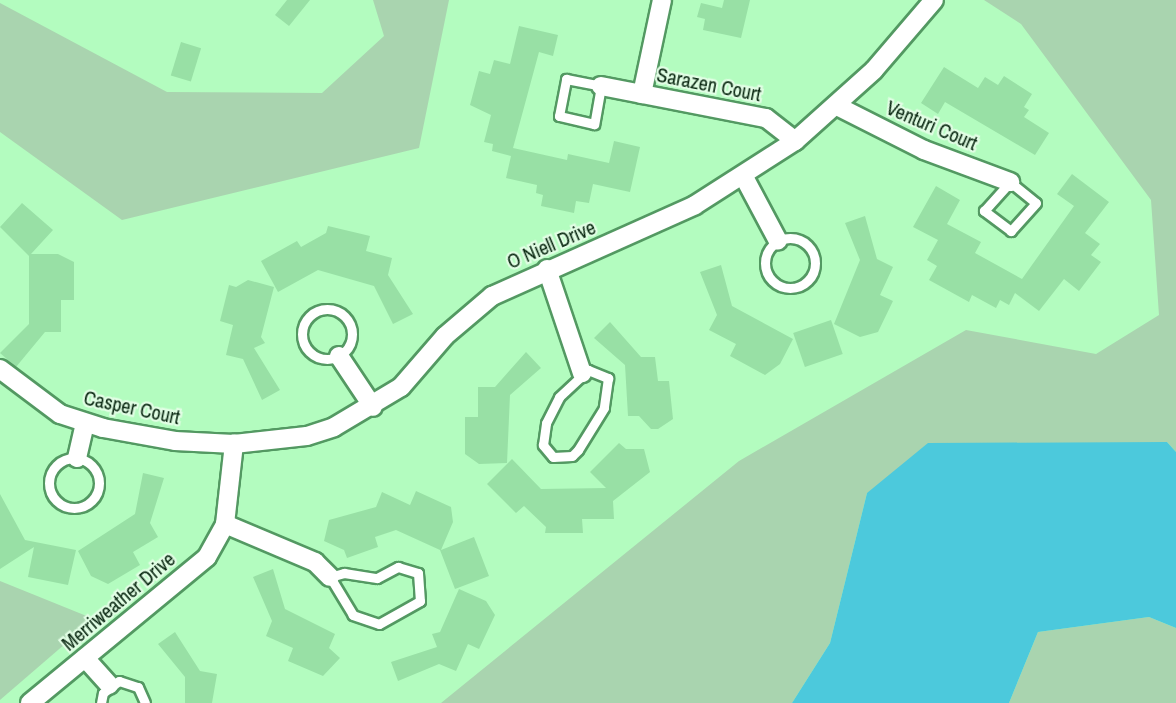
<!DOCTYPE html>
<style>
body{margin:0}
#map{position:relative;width:1176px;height:703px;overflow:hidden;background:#b3fcbf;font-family:"Archivo Narrow",sans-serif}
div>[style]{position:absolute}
.green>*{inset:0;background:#a9d4af}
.water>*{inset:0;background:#4cc9dc}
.building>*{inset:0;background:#98e0a5;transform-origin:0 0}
.roads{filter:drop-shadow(2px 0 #539962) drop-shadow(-2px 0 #539962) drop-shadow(0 2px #539962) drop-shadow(0 -2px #539962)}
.service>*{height:9px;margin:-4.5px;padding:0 4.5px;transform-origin:4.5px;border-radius:4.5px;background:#fff}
.service>.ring{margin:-4.5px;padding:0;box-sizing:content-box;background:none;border:9px solid #fff;border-radius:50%}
.minor>*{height:18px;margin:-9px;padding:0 9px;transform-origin:9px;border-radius:9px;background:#fff}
span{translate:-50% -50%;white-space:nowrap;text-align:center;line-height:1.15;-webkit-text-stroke:4.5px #e1fde4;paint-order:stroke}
.street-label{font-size:20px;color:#082610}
</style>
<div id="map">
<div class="green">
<i style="clip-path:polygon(373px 0,449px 0,419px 148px,122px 220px,0 132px,0 3px,167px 92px,322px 93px,384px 36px)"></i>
<i style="clip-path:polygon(984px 0,1176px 0,1176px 452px,1167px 442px,867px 493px,830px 643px,792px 703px,441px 703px,739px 461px,966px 330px,1096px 354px,1159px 315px,1151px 200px,1021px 24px)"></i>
<i style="clip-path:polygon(0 581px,94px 619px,0 700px)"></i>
<i style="clip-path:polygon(1149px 617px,1176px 628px,1176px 703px,1009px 703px,1038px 632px)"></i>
</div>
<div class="water">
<i style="clip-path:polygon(1167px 442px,1176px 452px,1176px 628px,1149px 617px,1038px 632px,1009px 703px,792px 703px,830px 643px,867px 493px,928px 443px)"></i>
</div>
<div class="building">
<i style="clip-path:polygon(287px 0,310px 0,289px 26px,275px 15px)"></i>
<i style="clip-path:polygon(724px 0,750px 0,741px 38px,703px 30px,705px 19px,697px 17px,701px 3px,722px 8px)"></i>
<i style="clip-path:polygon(519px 26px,558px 35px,553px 56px,539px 52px,513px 148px,567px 160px,568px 154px,609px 163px,614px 141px,640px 147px,630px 192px,593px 184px,589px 203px,576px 201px,574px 213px,541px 206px,543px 195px,536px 193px,537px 185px,506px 178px,511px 156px,492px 151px,493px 144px,484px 142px,491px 115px,470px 105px,479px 71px,490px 74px,494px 60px,510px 64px)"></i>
<i style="left:181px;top:42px;width:21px;height:35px;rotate:17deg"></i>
<i style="clip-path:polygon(944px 67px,978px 88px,985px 77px,998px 85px,1004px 76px,1032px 94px,1024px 107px,1029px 110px,1024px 117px,1049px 133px,1035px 155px,945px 102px,938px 114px,921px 103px)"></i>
<i style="clip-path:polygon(1072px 174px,1109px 202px,1085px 233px,1100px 244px,1091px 255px,1101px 262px,1079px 291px,1064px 279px,1039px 311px,1015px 293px,1009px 305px,1000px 300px,996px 308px,972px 295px,969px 302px,929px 280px,937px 266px,927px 260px,938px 240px,913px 227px,936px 186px,960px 200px,947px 224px,981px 242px,975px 253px,1022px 279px,1074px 206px,1057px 194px)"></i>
<i style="clip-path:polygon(22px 203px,53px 230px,31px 254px,58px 254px,74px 262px,74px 300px,61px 300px,61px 332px,45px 332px,16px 367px,0 353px,29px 324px,29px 256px,0 227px)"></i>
<i style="clip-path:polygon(865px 216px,877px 259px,893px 267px,880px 295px,893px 301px,878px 332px,860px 337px,834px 324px,860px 260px,845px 223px)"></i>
<i style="clip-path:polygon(328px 226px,370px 236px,366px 251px,392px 258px,388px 275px,413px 314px,393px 324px,374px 286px,318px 270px,278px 292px,261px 261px,297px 241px,301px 247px,326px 233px)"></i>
<i style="clip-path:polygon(721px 265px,732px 306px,793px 339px,780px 364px,765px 375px,730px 356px,736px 344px,709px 330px,717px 315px,700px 272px)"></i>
<i style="clip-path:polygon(248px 280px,274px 287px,261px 337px,265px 343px,254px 348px,280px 390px,262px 400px,243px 359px,226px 355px,233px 325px,220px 321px,229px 285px,236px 287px)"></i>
<i style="left:831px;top:320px;width:36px;height:40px;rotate:71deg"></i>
<i style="clip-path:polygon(610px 322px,641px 357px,655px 357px,658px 381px,669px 381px,673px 419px,658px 429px,651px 429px,639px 416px,628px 416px,625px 365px,594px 338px)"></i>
<i style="clip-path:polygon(526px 352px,541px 368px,510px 395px,507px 463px,479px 464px,465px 454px,465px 417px,478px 417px,478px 387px,495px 387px)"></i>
<i style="clip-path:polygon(619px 443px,626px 449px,644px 449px,650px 472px,613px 501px,614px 519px,582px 519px,583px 533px,545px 533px,546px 527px,524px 506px,516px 513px,487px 484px,512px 459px,541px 489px,606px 488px,590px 472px)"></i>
<i style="clip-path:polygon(143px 473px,164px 478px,150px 523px,158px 537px,133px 552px,140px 565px,108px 584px,91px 576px,78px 551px,135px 514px)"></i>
<i style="clip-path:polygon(416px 491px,451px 507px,453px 522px,441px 550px,474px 537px,489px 576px,455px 589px,440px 550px,396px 530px,375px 537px,378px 547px,347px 558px,344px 550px,324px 541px,329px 520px,376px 507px,382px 492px,410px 505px)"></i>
<i style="clip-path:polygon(0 494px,25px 540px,76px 550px,68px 585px,28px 577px,34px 547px,0 569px)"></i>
<i style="clip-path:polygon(273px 569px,285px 609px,335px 634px,329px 648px,340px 658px,323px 676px,288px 661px,293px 648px,266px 636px,272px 621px,253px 577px)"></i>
<i style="clip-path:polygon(459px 589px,486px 601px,495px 615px,479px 649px,468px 644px,456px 671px,439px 664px,398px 681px,391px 662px,437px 647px,432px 634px,440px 632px)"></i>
<i style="clip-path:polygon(175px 632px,200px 671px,217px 674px,212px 703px,185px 703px,185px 677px,158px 644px)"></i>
</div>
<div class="roads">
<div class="service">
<i style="left:566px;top:79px;width:36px;rotate:11deg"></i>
<i style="left:601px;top:86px;width:39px;rotate:100deg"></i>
<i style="left:594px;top:124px;width:36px;rotate:-167deg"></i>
<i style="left:559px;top:116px;width:38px;rotate:-79deg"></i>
<i style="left:1010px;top:182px;width:33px;rotate:39deg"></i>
<i style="left:1036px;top:203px;width:38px;rotate:132deg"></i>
<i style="left:1011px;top:231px;width:34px;rotate:-143deg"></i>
<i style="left:984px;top:211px;width:39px;rotate:-48deg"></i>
<i class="ring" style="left:765px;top:238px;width:41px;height:41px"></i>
<i class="ring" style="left:302px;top:309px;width:41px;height:41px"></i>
<i style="left:588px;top:370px;width:22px;rotate:22deg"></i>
<i style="left:608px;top:378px;width:30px;rotate:98deg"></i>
<i style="left:604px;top:408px;width:49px;rotate:121.8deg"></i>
<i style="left:578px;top:450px;width:8px;rotate:135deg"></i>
<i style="left:572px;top:456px;width:19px;rotate:177deg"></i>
<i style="left:553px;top:457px;width:16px;rotate:-130deg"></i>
<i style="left:543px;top:445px;width:22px;rotate:-82deg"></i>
<i style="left:546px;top:423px;width:29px;rotate:-63deg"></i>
<i style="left:559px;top:397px;width:40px;rotate:-43deg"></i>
<i class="ring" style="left:49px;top:458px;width:41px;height:41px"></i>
<i style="left:398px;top:567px;width:21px;rotate:17deg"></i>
<i style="left:418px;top:573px;width:28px;rotate:86deg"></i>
<i style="left:420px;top:601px;width:47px;rotate:150.7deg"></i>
<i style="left:379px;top:624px;width:28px;rotate:-161deg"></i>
<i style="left:353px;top:615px;width:44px;rotate:-121.2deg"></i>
<i style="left:330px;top:577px;width:15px;rotate:-16deg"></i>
<i style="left:344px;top:573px;width:33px;rotate:9deg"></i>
<i style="left:377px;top:578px;width:24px;rotate:-28deg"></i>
<i style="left:101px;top:703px;width:10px;rotate:-79deg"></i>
<i style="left:103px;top:693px;width:20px;rotate:-37deg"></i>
<i style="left:119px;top:681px;width:20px;rotate:18deg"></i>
<i style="left:138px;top:687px;width:17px;rotate:66deg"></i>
</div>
<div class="minor">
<i style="left:601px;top:86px;width:168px;rotate:11deg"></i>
<i style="left:766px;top:118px;width:37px;rotate:38deg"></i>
<i style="left:642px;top:94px;width:96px;rotate:-78deg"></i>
<i style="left:837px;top:106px;width:97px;rotate:26.8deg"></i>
<i style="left:924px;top:150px;width:92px;rotate:20.4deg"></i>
<i style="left:744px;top:177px;width:72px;rotate:62deg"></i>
<i style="left:547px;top:269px;width:110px;rotate:71.4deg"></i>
<i style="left:339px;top:356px;width:61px;rotate:56.3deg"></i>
<i style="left:0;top:369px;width:75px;rotate:36.9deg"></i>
<i style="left:60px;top:414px;width:45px;rotate:18deg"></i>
<i style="left:103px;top:428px;width:73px;rotate:10.2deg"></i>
<i style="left:175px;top:441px;width:59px;rotate:2.9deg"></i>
<i style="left:234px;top:444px;width:73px;rotate:-6.3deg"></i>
<i style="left:307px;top:436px;width:28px;rotate:-18deg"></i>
<i style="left:334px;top:427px;width:78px;rotate:-30.8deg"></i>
<i style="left:401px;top:387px;width:67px;rotate:-49.2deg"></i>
<i style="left:445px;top:336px;width:62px;rotate:-40.4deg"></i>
<i style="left:492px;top:296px;width:222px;rotate:-24.1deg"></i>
<i style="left:695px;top:205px;width:119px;rotate:-32.6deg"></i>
<i style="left:795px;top:141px;width:106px;rotate:-41.9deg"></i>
<i style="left:874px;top:70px;width:92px;rotate:-49.4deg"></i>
<i style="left:77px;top:458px;width:35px;rotate:-77deg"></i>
<i style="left:225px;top:524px;width:98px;rotate:22.9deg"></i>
<i style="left:315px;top:562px;width:21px;rotate:45deg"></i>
<i style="left:85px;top:658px;width:36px;rotate:48deg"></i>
<i style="left:30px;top:703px;width:229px;rotate:-39.5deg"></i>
<i style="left:207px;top:557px;width:38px;rotate:-61deg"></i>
<i style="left:225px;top:524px;width:81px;rotate:-83.6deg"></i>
</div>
</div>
<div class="street-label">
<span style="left:709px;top:84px;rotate:11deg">Sarazen Court</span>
<span style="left:932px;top:125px;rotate:23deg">Venturi Court</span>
<span style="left:551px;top:244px;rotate:-23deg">O Niell Drive</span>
<span style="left:132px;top:407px;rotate:12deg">Casper Court</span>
<span style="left:118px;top:601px;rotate:-40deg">Merriweather Drive</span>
</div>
</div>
